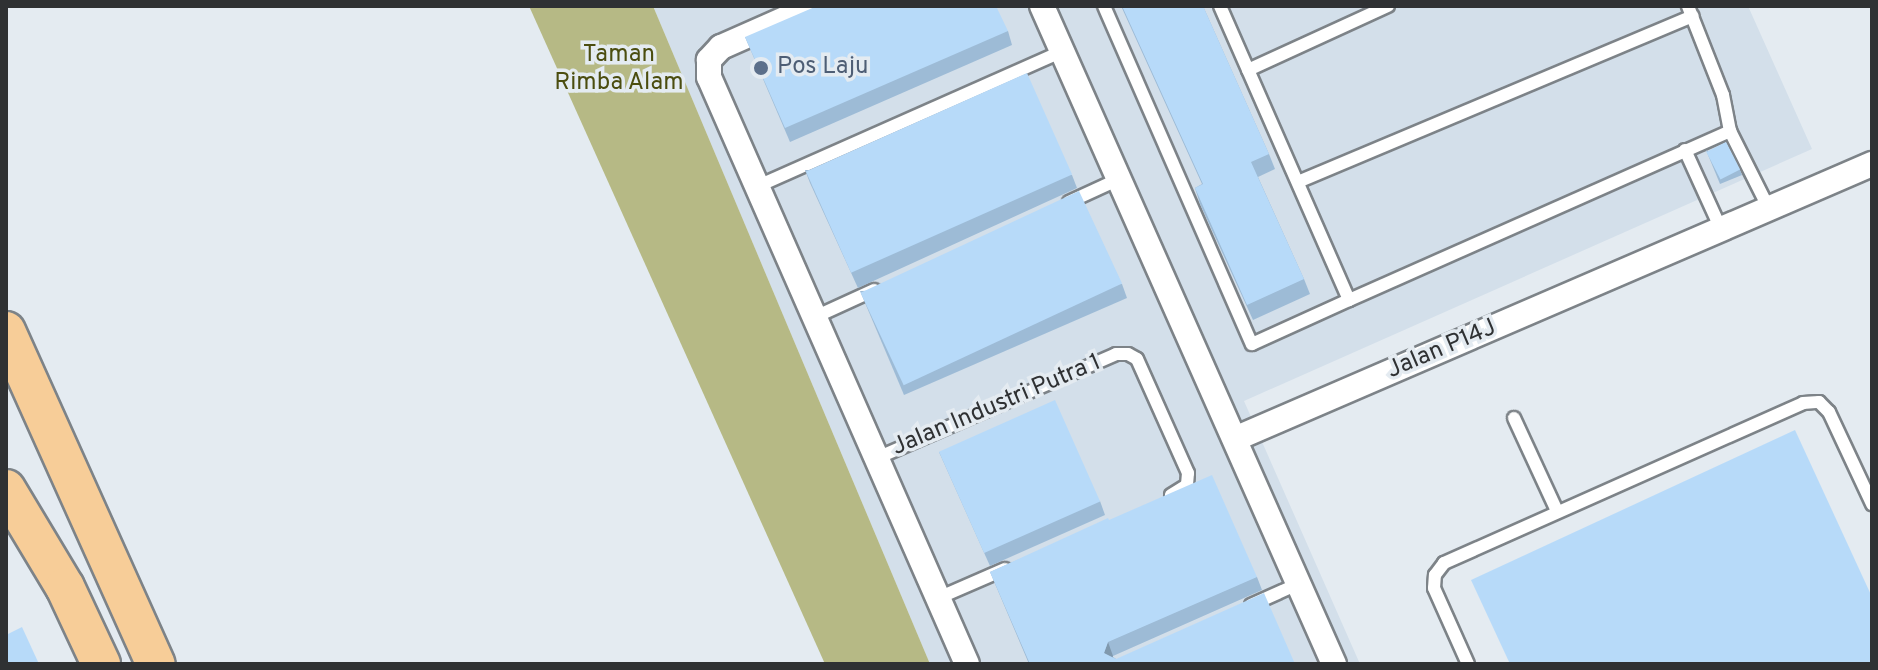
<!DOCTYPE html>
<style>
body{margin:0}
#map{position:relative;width:1878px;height:670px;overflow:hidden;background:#e4ebf1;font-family:Overpass,sans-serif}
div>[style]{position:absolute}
.built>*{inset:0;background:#d3dfea}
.forest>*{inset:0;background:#b6b985}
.roads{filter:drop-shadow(2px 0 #7d8388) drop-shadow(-2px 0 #7d8388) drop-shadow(0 2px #7d8388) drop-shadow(0 -2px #7d8388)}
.lane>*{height:12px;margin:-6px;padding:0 6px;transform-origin:6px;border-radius:6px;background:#fff}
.street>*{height:24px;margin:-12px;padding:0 12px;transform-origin:12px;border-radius:12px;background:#fff}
.primary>*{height:38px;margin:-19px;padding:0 19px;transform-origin:19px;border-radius:19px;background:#f7cd98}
.wall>*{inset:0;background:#9dbbd6}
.shaded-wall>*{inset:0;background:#8099ae}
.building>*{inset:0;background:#b7daf9;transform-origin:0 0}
.dots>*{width:22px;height:22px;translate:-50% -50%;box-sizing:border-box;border:4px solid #e4ebf1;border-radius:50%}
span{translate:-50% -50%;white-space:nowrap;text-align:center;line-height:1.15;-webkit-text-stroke:7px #e4ebf1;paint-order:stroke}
.park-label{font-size:24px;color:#4b4d0f}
.service-label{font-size:24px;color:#4e5e75}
.left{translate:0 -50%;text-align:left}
.street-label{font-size:24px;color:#2f3133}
.frame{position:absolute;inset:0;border:8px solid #2f3133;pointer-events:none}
</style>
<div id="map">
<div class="built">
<i style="clip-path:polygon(653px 6px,1748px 6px,1812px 149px,1244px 401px,1360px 664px,930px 664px)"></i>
</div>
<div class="forest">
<i style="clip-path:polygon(529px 6px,653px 6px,930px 664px,825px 664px)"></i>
</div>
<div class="roads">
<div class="lane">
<i style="left:1104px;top:6px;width:369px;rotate:66.4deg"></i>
<i style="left:1252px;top:344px;width:107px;rotate:-24.4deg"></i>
<i style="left:1220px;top:6px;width:321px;rotate:66.3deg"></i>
<i style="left:1349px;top:300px;width:417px;rotate:-23.9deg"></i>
<i style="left:1730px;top:131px;width:37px;rotate:-101deg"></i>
<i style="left:1723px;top:95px;width:96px;rotate:-111.5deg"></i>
<i style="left:1248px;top:70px;width:154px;rotate:-24.6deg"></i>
<i style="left:1730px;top:131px;width:87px;rotate:63.4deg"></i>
<i style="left:1685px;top:150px;width:87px;rotate:65.5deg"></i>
<i style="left:1298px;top:182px;width:428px;rotate:-22.8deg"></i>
<i style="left:758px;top:186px;width:333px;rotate:-23.9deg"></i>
<i style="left:1069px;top:202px;width:55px;rotate:-24.7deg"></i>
<i style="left:815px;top:317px;width:65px;rotate:-24.6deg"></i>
<i style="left:1514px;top:418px;width:102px;rotate:65.2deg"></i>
<i style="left:877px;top:458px;width:261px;rotate:-23.5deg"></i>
<i style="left:1116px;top:354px;width:12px"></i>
<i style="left:1128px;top:354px;width:10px;rotate:29deg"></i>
<i style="left:1137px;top:359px;width:125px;rotate:65.9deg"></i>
<i style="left:1188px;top:473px;width:12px;rotate:95deg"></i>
<i style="left:1187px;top:485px;width:19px;rotate:148deg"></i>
<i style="left:938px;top:598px;width:73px;rotate:-23.4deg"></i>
<i style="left:1251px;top:605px;width:54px;rotate:-24.2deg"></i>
<i style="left:1468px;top:664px;width:83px;rotate:-114.1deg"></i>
<i style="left:1434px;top:588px;width:13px;rotate:-86deg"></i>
<i style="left:1435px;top:575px;width:15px;rotate:-53deg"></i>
<i style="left:1444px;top:563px;width:393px;rotate:-24deg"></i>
<i style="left:1803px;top:403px;width:16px;rotate:-4deg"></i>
<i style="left:1819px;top:402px;width:14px;rotate:45deg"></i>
<i style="left:1829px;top:412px;width:102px;rotate:64.9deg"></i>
</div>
<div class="street">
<i style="left:814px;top:6px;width:102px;rotate:156.2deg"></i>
<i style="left:721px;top:47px;width:18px;rotate:133deg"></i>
<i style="left:709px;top:60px;width:17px;rotate:90deg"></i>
<i style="left:709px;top:77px;width:641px;rotate:66.27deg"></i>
<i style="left:1042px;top:6px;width:720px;rotate:66.07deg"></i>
<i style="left:1237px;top:438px;width:692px;rotate:-23.34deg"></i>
</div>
<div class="primary">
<i style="left:6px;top:331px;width:365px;rotate:65.8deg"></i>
<i style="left:6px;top:489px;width:114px;rotate:59deg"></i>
<i style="left:65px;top:587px;width:85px;rotate:64.9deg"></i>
</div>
</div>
<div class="wall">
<i style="clip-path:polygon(1121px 6px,1203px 6px,1269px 154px,1275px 169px,1258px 177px,1304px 279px,1310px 294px,1253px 320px,1200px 204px,1195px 188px,1202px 184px)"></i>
<i style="clip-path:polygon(1008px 31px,1012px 45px,790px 142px,745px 37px)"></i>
<i style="clip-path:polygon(1706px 150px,1740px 170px,1742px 175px,1720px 184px)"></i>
<i style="clip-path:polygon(805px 170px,1072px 175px,1077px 188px,858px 288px,810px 183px)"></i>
<i style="clip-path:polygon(1122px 284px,1127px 298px,904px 395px,860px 291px)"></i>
<i style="clip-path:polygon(939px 452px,1100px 501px,1105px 515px,990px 566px)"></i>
<i style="clip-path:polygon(1109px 520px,1257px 577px,1262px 590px,1113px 656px,1113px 657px,1116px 659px,1295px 664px,1029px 664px,990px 572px)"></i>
</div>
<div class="shaded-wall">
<i style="clip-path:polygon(1108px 642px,1113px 656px,1110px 664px,1104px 653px)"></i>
</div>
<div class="building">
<i style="clip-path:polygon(817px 6px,996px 6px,1008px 31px,785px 128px,745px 37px)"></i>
<i style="clip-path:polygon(1122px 6px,1203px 6px,1269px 154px,1251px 162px,1304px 279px,1247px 305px,1195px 188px,1203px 184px)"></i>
<i style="left:1027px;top:73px;width:111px;height:242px;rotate:66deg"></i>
<i style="left:1726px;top:142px;width:31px;height:22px;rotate:63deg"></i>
<i style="left:1079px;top:191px;width:102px;height:241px;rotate:65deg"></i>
<i style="left:1055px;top:400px;width:111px;height:127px;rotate:66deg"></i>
<i style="clip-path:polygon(1795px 430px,1872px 597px,1872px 664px,1510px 664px,1471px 580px)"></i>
<i style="clip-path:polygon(1212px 475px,1257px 577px,1108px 642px,1104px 653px,1116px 659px,1264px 593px,1295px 664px,1030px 664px,990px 572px,1108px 518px,1109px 520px)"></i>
<i style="clip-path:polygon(22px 627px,39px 664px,6px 664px,6px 635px)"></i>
</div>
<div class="dots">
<i style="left:761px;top:68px;background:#5c6f8a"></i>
</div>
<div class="park-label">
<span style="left:619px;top:70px">Taman<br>Rimba Alam</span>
</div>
<div class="service-label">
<span class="left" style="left:777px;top:68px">Pos Laju</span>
</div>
<div class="street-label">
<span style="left:1442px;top:350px;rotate:-23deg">Jalan P14J</span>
<span style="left:997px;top:406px;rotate:-23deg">Jalan Industri Putra 1</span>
</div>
<div class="frame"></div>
</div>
